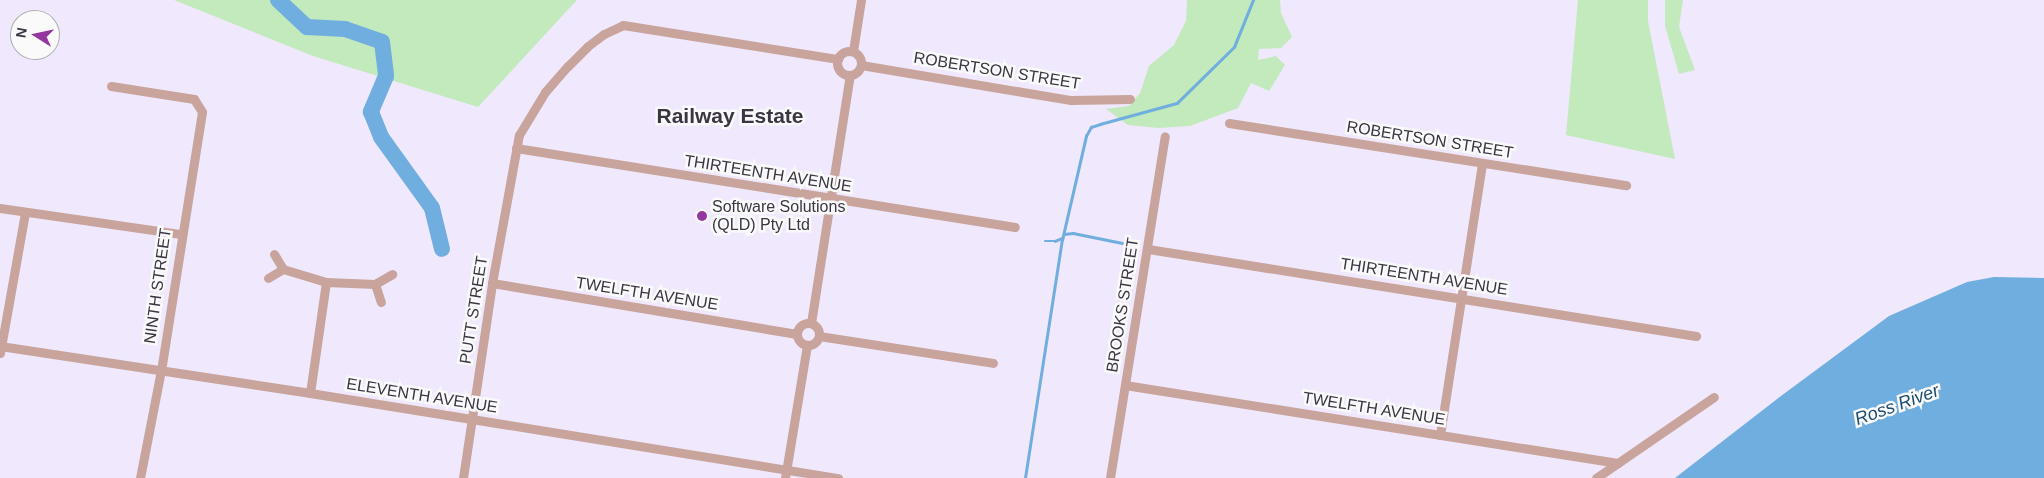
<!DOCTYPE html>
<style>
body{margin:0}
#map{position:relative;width:2044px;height:478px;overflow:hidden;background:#f0e8fc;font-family:Helvetica,sans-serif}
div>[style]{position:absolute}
.green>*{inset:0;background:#c2eabd}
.water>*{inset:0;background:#70aee0}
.stream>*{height:2.5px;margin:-1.25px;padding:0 1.25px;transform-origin:1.25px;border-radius:1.25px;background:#70aee0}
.river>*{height:16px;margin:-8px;padding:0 8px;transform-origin:8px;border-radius:8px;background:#70aee0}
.minor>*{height:9px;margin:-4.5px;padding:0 4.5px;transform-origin:4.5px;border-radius:4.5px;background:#c8a49c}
.minor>.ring{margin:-4.5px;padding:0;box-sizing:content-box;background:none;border:9px solid #c8a49c;border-radius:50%}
.dots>*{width:14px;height:14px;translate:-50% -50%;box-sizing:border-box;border:2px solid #fafafa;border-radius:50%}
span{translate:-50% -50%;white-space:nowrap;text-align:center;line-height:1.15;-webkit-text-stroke:5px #fafafa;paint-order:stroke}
.street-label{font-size:16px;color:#3b3643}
.poi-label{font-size:16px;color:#3b3643}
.left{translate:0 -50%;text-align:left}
.water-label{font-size:18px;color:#1e4c6e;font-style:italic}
.district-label{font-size:21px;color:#3b3643;font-weight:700}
.north{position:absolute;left:10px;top:10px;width:50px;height:50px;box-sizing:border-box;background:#fafafa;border:1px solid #aeacb1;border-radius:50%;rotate:280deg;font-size:14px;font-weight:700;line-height:20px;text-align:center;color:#3b3643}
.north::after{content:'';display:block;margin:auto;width:18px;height:22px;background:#93369f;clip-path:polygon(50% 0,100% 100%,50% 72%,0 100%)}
</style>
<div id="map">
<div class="green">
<i style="clip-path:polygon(174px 0,577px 0,478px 107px,313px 56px)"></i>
<i style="clip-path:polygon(1187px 0,1280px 0,1281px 13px,1292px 37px,1281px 48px,1259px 49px,1258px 60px,1276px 56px,1285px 65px,1269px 91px,1251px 83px,1238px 108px,1190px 126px,1158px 128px,1128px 125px,1106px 109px,1129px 106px,1140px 93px,1149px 66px,1174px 45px,1186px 21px)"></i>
<i style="clip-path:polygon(1578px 0,1648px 0,1648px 21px,1675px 159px,1566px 135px)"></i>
<i style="clip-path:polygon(1665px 0,1683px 0,1679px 27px,1695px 70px,1679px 74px,1665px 26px)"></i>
</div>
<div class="water">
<i style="clip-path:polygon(1994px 277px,2044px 278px,2044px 478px,1675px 478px,1781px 396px,1889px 316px,1967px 282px)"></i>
</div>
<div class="stream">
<i style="left:1064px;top:234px;width:9px;rotate:-6deg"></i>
<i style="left:1073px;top:233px;width:50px;rotate:11.5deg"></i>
<i style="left:1045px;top:241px;width:10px"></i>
<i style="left:1055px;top:241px;width:8px;rotate:-23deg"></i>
<i style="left:1025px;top:478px;width:241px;rotate:-81.2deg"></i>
<i style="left:1062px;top:240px;width:107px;rotate:-77deg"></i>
<i style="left:1086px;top:136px;width:10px;rotate:-61deg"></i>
<i style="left:1091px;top:127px;width:9px;rotate:-18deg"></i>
<i style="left:1100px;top:124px;width:80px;rotate:-15.3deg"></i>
<i style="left:1177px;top:103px;width:80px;rotate:-44.5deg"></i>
<i style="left:1234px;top:47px;width:51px;rotate:-68deg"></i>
</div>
<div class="river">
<i style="left:278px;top:0;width:40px;rotate:43deg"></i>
<i style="left:307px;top:27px;width:38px;rotate:3deg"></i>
<i style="left:345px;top:29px;width:39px;rotate:19deg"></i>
<i style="left:382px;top:42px;width:34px;rotate:83deg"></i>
<i style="left:386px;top:76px;width:39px;rotate:113deg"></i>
<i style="left:371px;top:112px;width:27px;rotate:68deg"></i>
<i style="left:381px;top:137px;width:87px;rotate:54.3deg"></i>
<i style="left:432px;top:208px;width:42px;rotate:76.3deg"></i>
</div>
<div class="minor">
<i class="ring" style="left:837px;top:51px;width:15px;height:15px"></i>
<i style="left:853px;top:51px;width:52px;rotate:-81.1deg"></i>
<i style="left:861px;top:65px;width:213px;rotate:9.5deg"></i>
<i style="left:1071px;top:100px;width:59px;rotate:-1deg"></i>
<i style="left:111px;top:86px;width:84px;rotate:8.9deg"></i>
<i style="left:194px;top:99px;width:15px;rotate:58deg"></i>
<i style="left:202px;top:112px;width:261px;rotate:99deg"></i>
<i style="left:161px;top:370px;width:110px;rotate:101deg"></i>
<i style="left:1229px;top:123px;width:402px;rotate:8.9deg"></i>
<i style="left:516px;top:148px;width:505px;rotate:9deg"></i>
<i style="left:0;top:208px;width:183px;rotate:8.2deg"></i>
<i style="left:1148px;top:249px;width:555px;rotate:9.02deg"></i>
<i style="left:274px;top:254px;width:17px;rotate:59deg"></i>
<i style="left:268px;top:278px;width:17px;rotate:-31deg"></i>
<i style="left:283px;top:269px;width:45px;rotate:16.8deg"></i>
<i style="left:326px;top:282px;width:49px;rotate:2.3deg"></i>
<i style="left:375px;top:284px;width:19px;rotate:72deg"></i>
<i style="left:492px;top:283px;width:309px;rotate:9.5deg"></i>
<i style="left:375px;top:284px;width:20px;rotate:-30deg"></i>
<i class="ring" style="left:797px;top:323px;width:13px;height:13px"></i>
<i style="left:811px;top:323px;width:251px;rotate:-81.1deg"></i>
<i style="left:819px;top:336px;width:176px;rotate:8.8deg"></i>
<i style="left:0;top:346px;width:314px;rotate:8.6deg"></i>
<i style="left:310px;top:393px;width:535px;rotate:9.15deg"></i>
<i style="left:0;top:353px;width:143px;rotate:-79.9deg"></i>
<i style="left:1125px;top:385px;width:499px;rotate:9deg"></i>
<i style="left:310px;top:393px;width:112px;rotate:-81.8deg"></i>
<i style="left:1440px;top:435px;width:274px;rotate:-81.2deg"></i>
<i style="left:463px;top:478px;width:197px;rotate:-81.5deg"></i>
<i style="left:492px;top:283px;width:150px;rotate:-79.7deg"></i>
<i style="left:519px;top:135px;width:50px;rotate:-58.8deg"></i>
<i style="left:545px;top:92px;width:35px;rotate:-49deg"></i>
<i style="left:568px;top:66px;width:28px;rotate:-45deg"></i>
<i style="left:588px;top:46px;width:20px;rotate:-37deg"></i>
<i style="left:604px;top:34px;width:21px;rotate:-25deg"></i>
<i style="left:623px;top:25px;width:218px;rotate:9deg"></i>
<i style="left:785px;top:478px;width:135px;rotate:-80.6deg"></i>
<i style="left:1110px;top:478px;width:346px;rotate:-80.9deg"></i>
<i style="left:1596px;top:478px;width:143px;rotate:-34.5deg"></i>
</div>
<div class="dots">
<i style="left:702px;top:216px;background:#93369f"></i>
</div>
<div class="street-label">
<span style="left:997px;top:71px;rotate:9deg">ROBERTSON STREET</span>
<span style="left:1430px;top:140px;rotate:9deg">ROBERTSON STREET</span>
<span style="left:768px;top:174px;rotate:9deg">THIRTEENTH AVENUE</span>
<span style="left:1424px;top:277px;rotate:9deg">THIRTEENTH AVENUE</span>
<span style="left:158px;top:286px;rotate:-82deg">NINTH STREET</span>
<span style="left:647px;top:294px;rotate:9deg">TWELFTH AVENUE</span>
<span style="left:1123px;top:305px;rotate:-81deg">BROOKS STREET</span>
<span style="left:474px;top:310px;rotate:-81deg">PUTT STREET</span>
<span style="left:422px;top:396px;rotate:9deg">ELEVENTH AVENUE</span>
<span style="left:1374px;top:409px;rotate:9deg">TWELFTH AVENUE</span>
</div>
<div class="poi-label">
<span class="left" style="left:712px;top:216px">Software Solutions<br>(QLD) Pty Ltd</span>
</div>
<div class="water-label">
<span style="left:1897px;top:405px;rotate:-20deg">Ross River</span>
</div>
<div class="district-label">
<span style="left:730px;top:116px">Railway Estate</span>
</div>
<div class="north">N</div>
</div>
